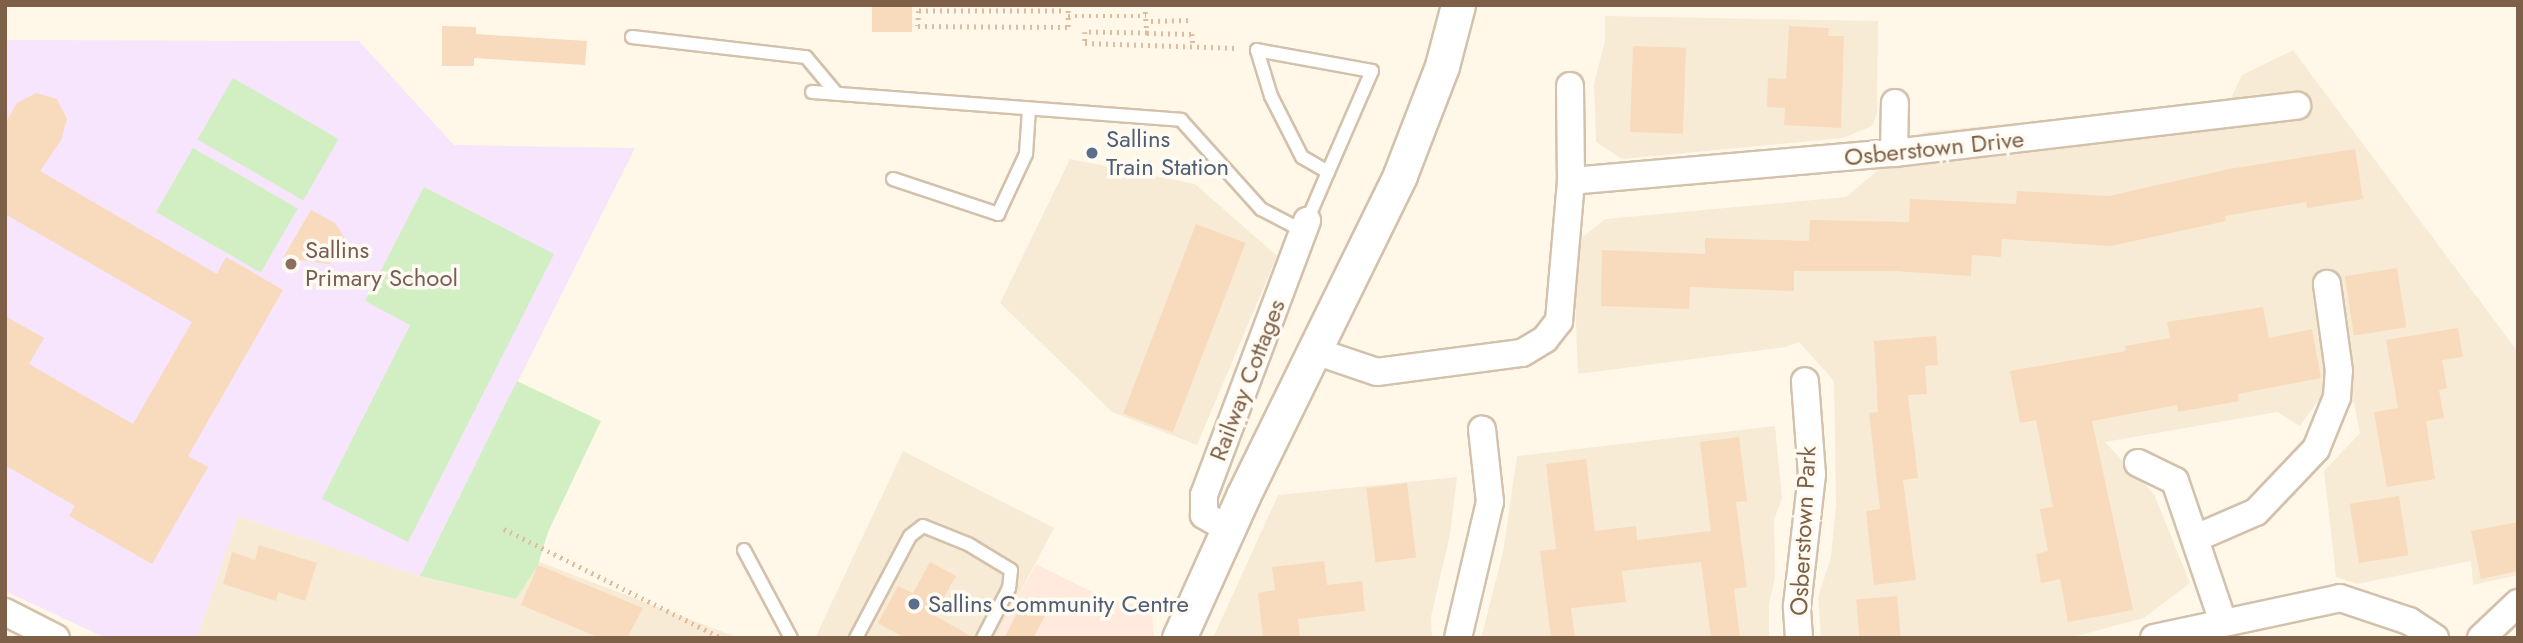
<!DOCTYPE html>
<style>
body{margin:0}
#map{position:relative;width:2523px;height:643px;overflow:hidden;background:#fff8e9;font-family:Jost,sans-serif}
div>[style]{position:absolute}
.residential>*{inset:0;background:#f7ebd6}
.commercial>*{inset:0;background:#ffeadd}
.education>*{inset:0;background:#f6e5fc}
.green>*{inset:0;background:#d2efc4;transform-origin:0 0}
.building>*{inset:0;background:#f8dabd;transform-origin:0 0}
.path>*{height:4.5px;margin-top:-2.25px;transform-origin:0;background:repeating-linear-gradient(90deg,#debd9f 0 2px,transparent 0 7px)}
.roads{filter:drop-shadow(2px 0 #d3c1ac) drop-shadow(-2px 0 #d3c1ac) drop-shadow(0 2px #d3c1ac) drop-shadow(0 -2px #d3c1ac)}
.service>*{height:12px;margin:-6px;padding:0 6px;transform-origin:6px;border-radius:6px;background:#fff}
.minor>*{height:26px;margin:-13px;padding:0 13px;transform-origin:13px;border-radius:13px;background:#fff}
.tertiary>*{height:33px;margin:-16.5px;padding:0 16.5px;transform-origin:16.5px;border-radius:16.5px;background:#fff}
.dots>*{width:19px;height:19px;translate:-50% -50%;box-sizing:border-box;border:4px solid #fffbf2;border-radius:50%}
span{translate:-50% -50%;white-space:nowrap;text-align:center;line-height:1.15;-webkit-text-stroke:7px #fffbf2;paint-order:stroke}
.service-label{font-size:24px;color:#4e5e75}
.left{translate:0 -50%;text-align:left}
.street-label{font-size:24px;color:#7e6048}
.education-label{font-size:24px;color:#785e54}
.frame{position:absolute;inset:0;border:7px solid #7e6048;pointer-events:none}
</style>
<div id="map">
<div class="residential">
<i style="clip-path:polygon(1605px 16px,1878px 21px,1877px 114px,1872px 126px,1843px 138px,1622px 159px,1596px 142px,1594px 84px,1605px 41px)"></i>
<i style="clip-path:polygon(2293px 50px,2518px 352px,2518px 575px,2473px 585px,2471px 561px,2357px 584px,2336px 577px,2324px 471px,2360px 433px,2354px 403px,2326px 390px,2300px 426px,2277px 412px,2105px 442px,2154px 494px,2190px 583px,2144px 618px,2069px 638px,1821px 638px,1818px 597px,1831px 557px,1836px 504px,1834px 381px,1799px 342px,1786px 347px,1578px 374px,1573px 245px,1605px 219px,1846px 197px,1924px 132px,2214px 104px,2230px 100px,2242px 75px)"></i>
<i style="clip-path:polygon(1070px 159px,1195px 184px,1277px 256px,1197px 445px,1112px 412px,1000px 303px)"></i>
<i style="clip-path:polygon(1775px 426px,1782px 498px,1774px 520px,1775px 577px,1769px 604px,1769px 638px,1481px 638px,1503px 552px,1517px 456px)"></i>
<i style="clip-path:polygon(903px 451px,1054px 528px,996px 638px,815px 638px)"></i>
<i style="clip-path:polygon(1457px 477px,1450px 535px,1431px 617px,1432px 638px,1213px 638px,1278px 495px)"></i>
<i style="clip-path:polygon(238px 516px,420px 576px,516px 599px,537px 561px,739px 638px,197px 638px)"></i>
</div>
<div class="commercial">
<i style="clip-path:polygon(1036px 564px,1105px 598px,1152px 609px,1154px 638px,996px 638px)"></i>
</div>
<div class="education">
<i style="clip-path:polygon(5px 40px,359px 41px,454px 145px,635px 148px,420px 576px,238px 516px,197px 638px,106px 638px,5px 591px)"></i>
</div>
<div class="green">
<i style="left:233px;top:78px;width:122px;height:71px;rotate:30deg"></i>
<i style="left:193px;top:148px;width:121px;height:74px;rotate:30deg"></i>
<i style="clip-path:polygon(424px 187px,554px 254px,408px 542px,322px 499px,410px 325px,365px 301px)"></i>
<i style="clip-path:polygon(517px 381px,601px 421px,548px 532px,538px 565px,516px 599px,420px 576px)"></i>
</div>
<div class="building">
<i style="left:872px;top:5px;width:40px;height:27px"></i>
<i style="clip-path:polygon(442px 26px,476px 27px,476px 34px,587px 41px,585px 65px,474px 58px,474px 66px,442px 66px)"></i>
<i style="clip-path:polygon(1789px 26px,1829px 28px,1828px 36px,1844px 36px,1841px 128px,1784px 125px,1785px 108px,1767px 107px,1768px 78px,1786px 79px)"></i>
<i style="left:1633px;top:46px;width:53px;height:86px;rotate:2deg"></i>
<i style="clip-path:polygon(36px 93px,57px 99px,67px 119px,61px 140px,40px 171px,217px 274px,226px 257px,283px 290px,188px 456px,208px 467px,152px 564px,69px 516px,75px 506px,5px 465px,5px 316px,44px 338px,29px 364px,133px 424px,192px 322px,5px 214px,5px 124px,17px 103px)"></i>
<i style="clip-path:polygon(2355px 149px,2363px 199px,2307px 208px,2306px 202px,2225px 216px,2226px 221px,2111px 246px,2002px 239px,2001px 257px,1972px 255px,1971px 276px,1894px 271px,1794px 271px,1794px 291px,1690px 287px,1689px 309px,1601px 306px,1602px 250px,1705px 254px,1705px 238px,1809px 241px,1810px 220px,1909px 222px,1910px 199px,2016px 204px,2017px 191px,2109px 196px,2229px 169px)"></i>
<i style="clip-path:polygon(311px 210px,335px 223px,344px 237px,341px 253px,329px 264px,283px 258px)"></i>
<i style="left:1196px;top:224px;width:53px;height:203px;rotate:21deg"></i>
<i style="left:2397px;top:268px;width:60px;height:53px;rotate:81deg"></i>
<i style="clip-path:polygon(2263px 307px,2269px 338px,2312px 329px,2321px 378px,2238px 394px,2239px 401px,2178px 412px,2177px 405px,2092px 421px,2133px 610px,2068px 622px,2060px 579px,2041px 583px,2036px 554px,2048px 551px,2040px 509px,2053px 507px,2036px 420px,2020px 423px,2010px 371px,2126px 351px,2125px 346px,2170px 338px,2167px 322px)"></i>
<i style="clip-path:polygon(2458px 328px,2463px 357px,2442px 360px,2447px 388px,2439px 390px,2444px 418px,2426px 421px,2435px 479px,2387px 487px,2374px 412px,2398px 408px,2386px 340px)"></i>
<i style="clip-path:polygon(1936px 336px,1938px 365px,1925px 366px,1927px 394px,1908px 395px,1918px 478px,1903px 480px,1916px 580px,1874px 585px,1866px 511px,1880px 509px,1869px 413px,1878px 412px,1874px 341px)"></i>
<i style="clip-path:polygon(1739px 437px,1747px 501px,1736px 502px,1747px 587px,1734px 589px,1740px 638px,1711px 638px,1701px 562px,1622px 571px,1626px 602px,1571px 608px,1575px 638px,1551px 638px,1540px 551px,1556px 549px,1546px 464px,1586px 459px,1595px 531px,1636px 526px,1637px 540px,1711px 531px,1700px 442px)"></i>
<i style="left:1407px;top:483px;width:75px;height:41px;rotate:83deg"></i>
<i style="left:2399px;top:496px;width:60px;height:50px;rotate:81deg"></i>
<i style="clip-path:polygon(2518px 522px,2518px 571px,2481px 579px,2471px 531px)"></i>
<i style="clip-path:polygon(259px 545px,317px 563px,305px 601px,278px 592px,276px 601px,223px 584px,232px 552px,255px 560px)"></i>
<i style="clip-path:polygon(1324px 561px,1327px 585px,1362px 581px,1365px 611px,1298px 619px,1300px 638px,1263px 638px,1258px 593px,1275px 590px,1272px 567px)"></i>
<i style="clip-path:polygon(930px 562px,956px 576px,934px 615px,974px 638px,905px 638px,878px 623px,898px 586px,913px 593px)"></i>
<i style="clip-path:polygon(538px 565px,643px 608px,627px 638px,600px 638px,521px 605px)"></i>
<i style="left:1897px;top:596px;width:42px;height:41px;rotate:85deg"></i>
<i style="clip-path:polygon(1026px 597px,1049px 609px,1033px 638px,1004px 638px)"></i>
</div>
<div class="path">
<i style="left:1061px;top:5px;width:6px;rotate:90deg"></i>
<i style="left:1061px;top:11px;width:142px;rotate:180deg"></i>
<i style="left:919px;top:11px;width:15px;rotate:94deg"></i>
<i style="left:918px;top:26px;width:150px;rotate:0.4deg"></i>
<i style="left:1068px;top:27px;width:22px;rotate:-90deg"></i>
<i style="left:1145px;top:5px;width:28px;rotate:86deg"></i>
<i style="left:1147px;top:33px;width:62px;rotate:-179.1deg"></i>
<i style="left:1085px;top:32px;width:11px;rotate:90deg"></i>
<i style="left:1085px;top:43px;width:153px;rotate:1.9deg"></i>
<i style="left:1068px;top:16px;width:78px"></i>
<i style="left:1151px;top:21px;width:40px;rotate:-1.4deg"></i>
<i style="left:1147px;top:33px;width:45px;rotate:1.3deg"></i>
<i style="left:1192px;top:34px;width:11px;rotate:85deg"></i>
<i style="left:504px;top:529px;width:244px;rotate:26.6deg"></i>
</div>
<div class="roads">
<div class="service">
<i style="left:632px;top:37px;width:175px;rotate:6.6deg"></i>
<i style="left:806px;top:57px;width:48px;rotate:50deg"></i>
<i style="left:812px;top:92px;width:370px;rotate:4.3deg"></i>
<i style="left:1181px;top:120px;width:120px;rotate:48deg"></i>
<i style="left:1261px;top:209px;width:47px;rotate:27.6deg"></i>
<i style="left:893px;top:179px;width:111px;rotate:18.4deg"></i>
<i style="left:998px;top:214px;width:66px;rotate:-65deg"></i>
<i style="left:1026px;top:154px;width:45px;rotate:-86.2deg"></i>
<i style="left:1307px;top:221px;width:53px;rotate:-66.8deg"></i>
<i style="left:1328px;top:172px;width:110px;rotate:-66.5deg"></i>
<i style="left:1372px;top:71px;width:117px;rotate:-169.7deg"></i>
<i style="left:1257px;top:50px;width:48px;rotate:73.1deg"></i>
<i style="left:1271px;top:96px;width:68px;rotate:63.1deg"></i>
<i style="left:1302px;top:157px;width:30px;rotate:30deg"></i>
<i style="left:744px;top:550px;width:100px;rotate:61.9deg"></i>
<i style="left:856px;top:638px;width:115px;rotate:-62.1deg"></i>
<i style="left:910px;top:536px;width:16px;rotate:-38deg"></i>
<i style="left:923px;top:526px;width:48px;rotate:21.8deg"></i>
<i style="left:968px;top:544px;width:50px;rotate:31.2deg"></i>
<i style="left:1011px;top:570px;width:18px;rotate:96deg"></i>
<i style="left:1009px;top:588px;width:56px;rotate:117.5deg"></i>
</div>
<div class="minor">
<i style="left:1570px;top:86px;width:95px;rotate:89.4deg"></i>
<i style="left:1894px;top:153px;width:50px;rotate:-88.9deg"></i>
<i style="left:1315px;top:351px;width:65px;rotate:18.7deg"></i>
<i style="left:1377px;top:372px;width:146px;rotate:-7.5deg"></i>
<i style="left:1522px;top:353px;width:27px;rotate:-31deg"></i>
<i style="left:1545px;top:339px;width:23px;rotate:-52deg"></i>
<i style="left:1559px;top:321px;width:141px;rotate:-85.1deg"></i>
<i style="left:1571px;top:181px;width:324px;rotate:-5deg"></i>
<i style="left:1894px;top:153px;width:406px;rotate:-6.7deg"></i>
<i style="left:2138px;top:463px;width:41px;rotate:25.9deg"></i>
<i style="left:2175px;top:481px;width:149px;rotate:71.2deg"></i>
<i style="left:1228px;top:529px;width:28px;rotate:-150deg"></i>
<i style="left:1204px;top:515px;width:20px;rotate:-90deg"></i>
<i style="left:1204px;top:495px;width:293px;rotate:-69.4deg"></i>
<i style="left:2196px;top:538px;width:65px;rotate:-23.4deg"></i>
<i style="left:2256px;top:512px;width:87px;rotate:-46.4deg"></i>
<i style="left:2316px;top:449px;width:56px;rotate:-68deg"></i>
<i style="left:2337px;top:397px;width:26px;rotate:-86deg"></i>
<i style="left:2339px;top:371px;width:88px;rotate:-97.9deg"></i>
<i style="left:5px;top:612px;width:57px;rotate:27deg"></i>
<i style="left:1458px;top:638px;width:140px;rotate:-76.8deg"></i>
<i style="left:1490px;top:502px;width:73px;rotate:-96.3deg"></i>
<i style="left:1799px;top:638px;width:32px;rotate:-94deg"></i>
<i style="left:1797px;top:606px;width:132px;rotate:-83.5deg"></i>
<i style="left:1812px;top:475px;width:94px;rotate:-94.3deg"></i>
<i style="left:2154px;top:638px;width:190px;rotate:-12.1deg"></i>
<i style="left:2340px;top:598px;width:73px;rotate:18.4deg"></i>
<i style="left:2409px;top:621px;width:31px;rotate:33deg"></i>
<i style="left:2481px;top:638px;width:51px;rotate:-43.4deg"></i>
</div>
<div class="tertiary">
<i style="left:1179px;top:638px;width:156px;rotate:-65.7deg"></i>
<i style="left:1243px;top:496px;width:357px;rotate:-63.9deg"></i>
<i style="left:1400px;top:175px;width:117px;rotate:-68.9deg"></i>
<i style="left:1442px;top:66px;width:63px;rotate:-75.3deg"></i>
</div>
</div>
<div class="dots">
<i style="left:1092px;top:153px;background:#5c6f8a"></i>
<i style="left:291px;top:264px;background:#8d6e63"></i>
<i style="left:914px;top:604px;background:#5c6f8a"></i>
</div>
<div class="service-label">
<span class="left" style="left:1106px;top:153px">Sallins<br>Train Station</span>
<span class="left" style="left:928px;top:604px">Sallins Community Centre</span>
</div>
<div class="street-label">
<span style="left:1934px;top:148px;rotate:-6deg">Osberstown Drive</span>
<span style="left:1247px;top:380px;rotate:-69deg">Railway Cottages</span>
<span style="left:1803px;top:531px;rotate:-87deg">Osberstown Park</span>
</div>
<div class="education-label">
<span class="left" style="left:305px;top:264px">Sallins<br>Primary School</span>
</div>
<div class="frame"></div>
</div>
